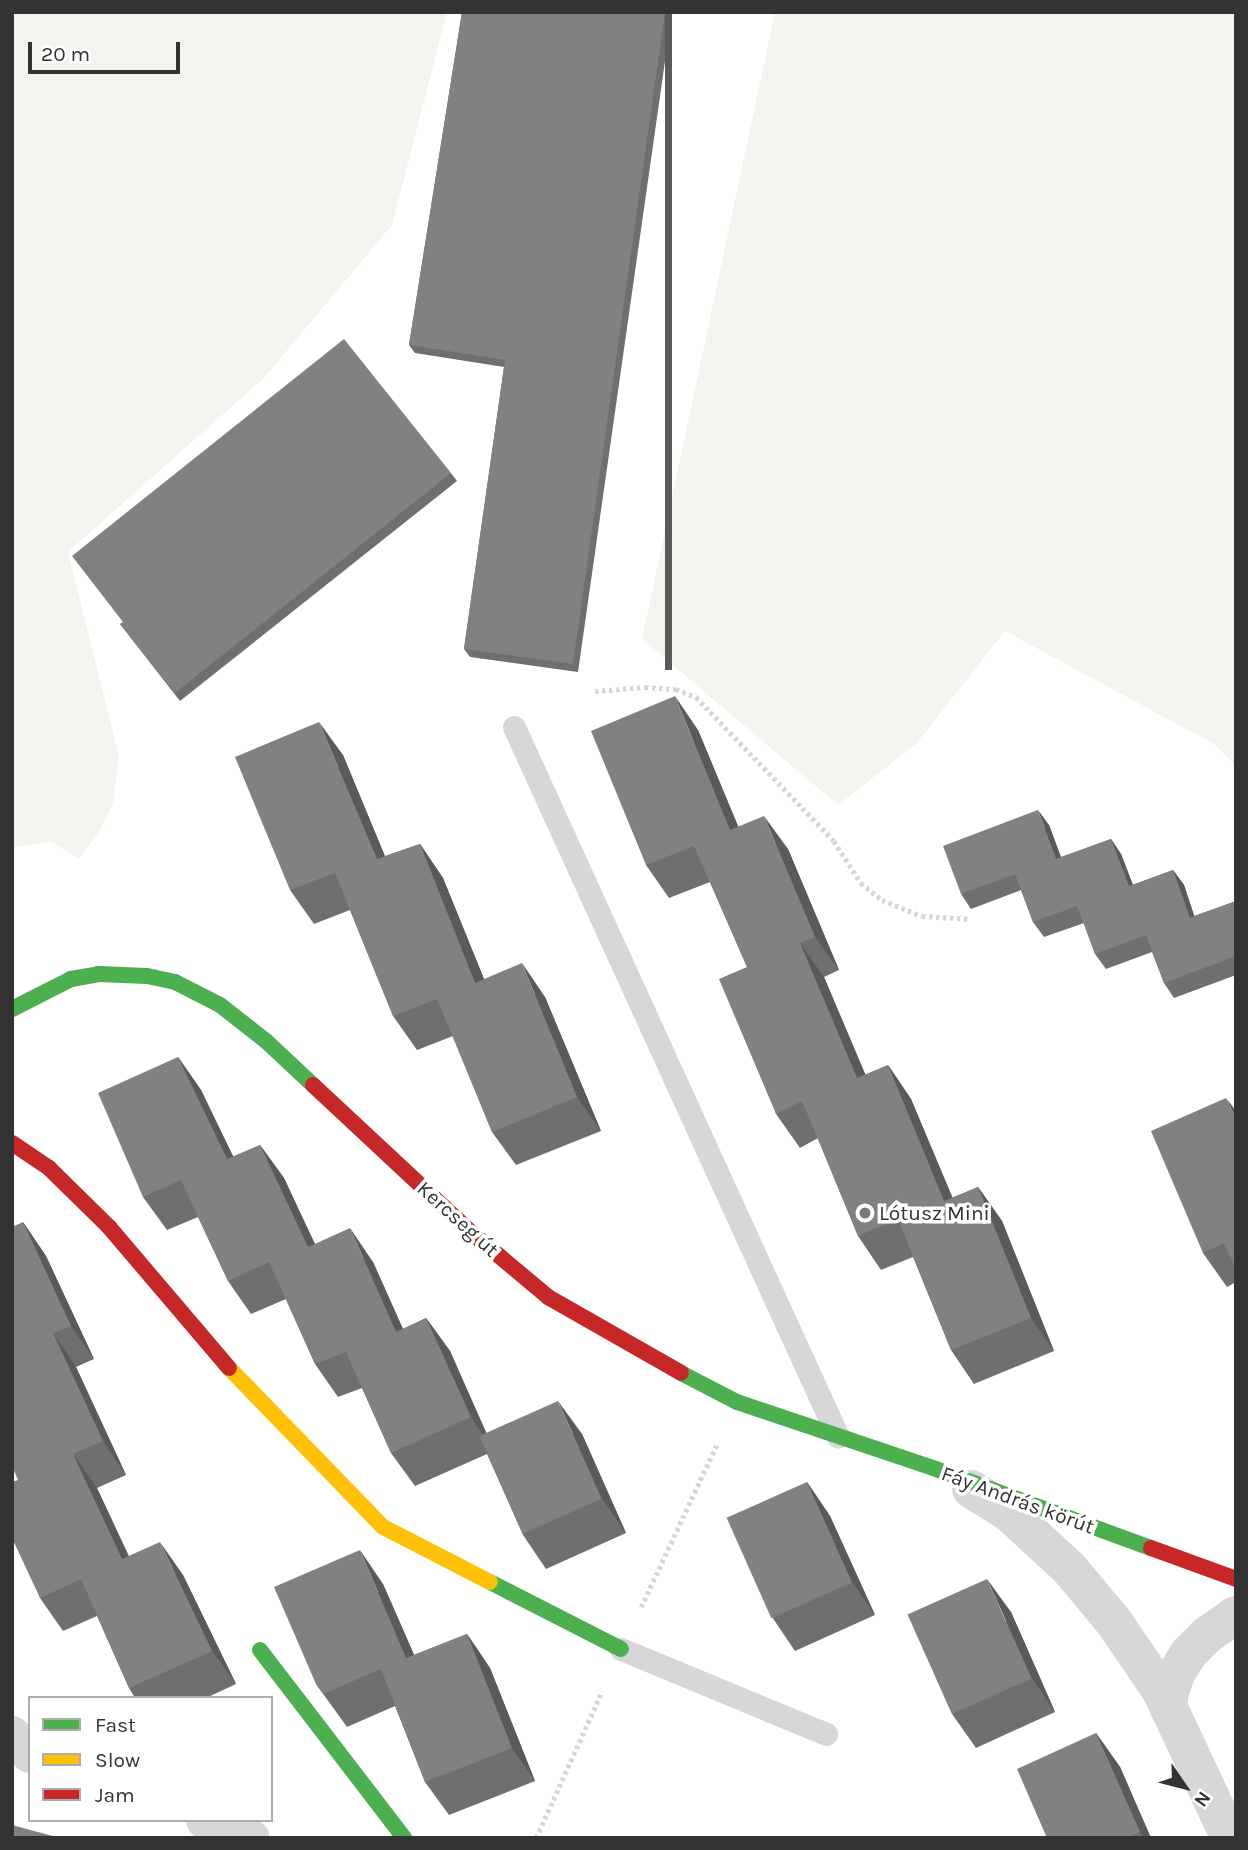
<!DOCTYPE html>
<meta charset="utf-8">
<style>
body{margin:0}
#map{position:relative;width:1248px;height:1850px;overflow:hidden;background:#fff;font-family:Karla,sans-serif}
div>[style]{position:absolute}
.green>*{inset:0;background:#f1f5ed}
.path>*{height:4.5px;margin-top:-2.25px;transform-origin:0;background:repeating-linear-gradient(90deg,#d6d6d6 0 3.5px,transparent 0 7px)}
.lane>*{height:23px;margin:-11.5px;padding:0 11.5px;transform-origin:11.5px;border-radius:11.5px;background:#d7d7d7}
.street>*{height:38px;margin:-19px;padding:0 19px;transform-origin:19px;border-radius:19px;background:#d7d7d7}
.fast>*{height:16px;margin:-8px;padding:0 8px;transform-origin:8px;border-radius:8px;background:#4caf50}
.slow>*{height:16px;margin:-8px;padding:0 8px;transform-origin:8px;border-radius:8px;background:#ffc107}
.jam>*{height:16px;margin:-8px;padding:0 8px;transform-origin:8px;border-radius:8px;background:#c62828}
.wall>*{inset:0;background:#6f6f6f}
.shaded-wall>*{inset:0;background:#5a5a5a;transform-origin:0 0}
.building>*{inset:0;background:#818181;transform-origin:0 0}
.dots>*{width:19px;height:19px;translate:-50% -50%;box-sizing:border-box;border:4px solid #fff;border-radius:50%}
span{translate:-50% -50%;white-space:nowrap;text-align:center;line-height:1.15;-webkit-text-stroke:7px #fff;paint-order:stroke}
.poi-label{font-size:21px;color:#333}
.left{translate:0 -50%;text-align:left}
.street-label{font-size:21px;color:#333}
.frame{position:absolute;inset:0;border:14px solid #333;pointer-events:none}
.legend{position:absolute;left:28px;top:1696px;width:245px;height:126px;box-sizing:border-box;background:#fff;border:2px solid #adadad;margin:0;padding:9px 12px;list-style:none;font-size:21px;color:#333}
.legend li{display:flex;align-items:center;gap:14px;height:35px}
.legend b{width:35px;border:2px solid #adadad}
.north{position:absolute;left:1150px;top:1752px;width:70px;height:70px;-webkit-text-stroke:5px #fff;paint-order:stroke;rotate:125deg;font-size:19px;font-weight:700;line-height:28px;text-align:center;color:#333}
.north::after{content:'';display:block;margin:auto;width:24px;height:32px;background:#333;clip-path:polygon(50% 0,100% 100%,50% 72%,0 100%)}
.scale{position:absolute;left:28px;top:42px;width:152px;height:32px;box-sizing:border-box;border:4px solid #333;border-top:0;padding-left:9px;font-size:21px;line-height:24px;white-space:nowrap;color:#333;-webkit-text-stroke:5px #fff;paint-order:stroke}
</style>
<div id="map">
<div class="green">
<i style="clip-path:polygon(12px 12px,447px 12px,392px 225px,264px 378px,68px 552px,119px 756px,113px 804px,99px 832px,79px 859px,52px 842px,12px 847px)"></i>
<i style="clip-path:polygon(775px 12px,1236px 12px,1236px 766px,1214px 744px,1005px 631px,916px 744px,838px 805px,642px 639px)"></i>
</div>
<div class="path">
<i style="left:595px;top:691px;width:50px;rotate:-4.6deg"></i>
<i style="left:645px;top:687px;width:31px;rotate:4deg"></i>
<i style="left:676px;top:689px;width:22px;rotate:22deg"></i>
<i style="left:696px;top:697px;width:199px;rotate:46.2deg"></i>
<i style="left:834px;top:841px;width:50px;rotate:57.3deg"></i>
<i style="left:861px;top:883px;width:27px;rotate:39deg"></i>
<i style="left:882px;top:900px;width:43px;rotate:21.8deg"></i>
<i style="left:922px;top:916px;width:49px;rotate:3.5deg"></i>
<i style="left:641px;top:1607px;width:180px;rotate:-65deg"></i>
<i style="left:536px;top:1838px;width:161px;rotate:-65.8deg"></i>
</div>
<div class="lane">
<i style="left:514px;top:727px;width:780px;rotate:65.47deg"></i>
<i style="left:621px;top:1649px;width:222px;rotate:22.5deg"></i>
</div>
<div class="street">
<i style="left:971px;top:1489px;width:44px;rotate:31.9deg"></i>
<i style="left:1008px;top:1512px;width:83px;rotate:42.6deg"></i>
<i style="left:1069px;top:1568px;width:70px;rotate:50.2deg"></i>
<i style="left:1114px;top:1622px;width:83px;rotate:55.7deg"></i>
<i style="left:1161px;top:1691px;width:162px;rotate:64.9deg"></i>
<i style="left:1169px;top:1709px;width:13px;rotate:-90deg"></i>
<i style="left:1169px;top:1696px;width:25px;rotate:-72deg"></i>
<i style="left:1177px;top:1672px;width:22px;rotate:-58deg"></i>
<i style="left:1189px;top:1653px;width:25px;rotate:-45deg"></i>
<i style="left:1207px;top:1635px;width:35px;rotate:-35deg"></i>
<i style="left:12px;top:1735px;width:26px;rotate:47deg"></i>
<i style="left:205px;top:1820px;width:49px;rotate:21.4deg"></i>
</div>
<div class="fast">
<i style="left:12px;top:1009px;width:66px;rotate:-27deg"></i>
<i style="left:71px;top:979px;width:27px;rotate:-10deg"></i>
<i style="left:98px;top:974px;width:49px;rotate:2.3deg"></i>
<i style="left:147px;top:976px;width:29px;rotate:12deg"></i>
<i style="left:175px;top:982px;width:51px;rotate:27.1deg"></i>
<i style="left:220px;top:1005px;width:58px;rotate:38deg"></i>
<i style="left:266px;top:1041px;width:64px;rotate:43.1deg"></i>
<i style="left:681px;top:1373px;width:63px;rotate:27.4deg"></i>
<i style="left:737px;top:1402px;width:207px;rotate:18.6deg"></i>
<i style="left:933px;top:1468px;width:232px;rotate:20.2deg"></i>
<i style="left:490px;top:1582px;width:147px;rotate:27.1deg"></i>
<i style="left:260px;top:1650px;width:237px;rotate:52.5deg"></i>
</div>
<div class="slow">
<i style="left:229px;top:1368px;width:221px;rotate:45.9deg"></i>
<i style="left:383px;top:1527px;width:120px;rotate:27.2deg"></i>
</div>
<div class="jam">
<i style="left:313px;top:1085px;width:219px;rotate:43deg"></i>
<i style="left:473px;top:1234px;width:98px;rotate:40deg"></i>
<i style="left:548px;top:1297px;width:153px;rotate:29.7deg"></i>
<i style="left:12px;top:1143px;width:45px;rotate:34deg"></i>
<i style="left:49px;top:1168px;width:84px;rotate:44.5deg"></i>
<i style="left:109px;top:1227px;width:185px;rotate:49.6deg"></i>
<i style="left:1151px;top:1548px;width:90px;rotate:20deg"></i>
</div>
<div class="wall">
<i style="clip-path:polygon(462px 12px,672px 12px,578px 672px,470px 657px,464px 649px,504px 367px,415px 353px,409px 345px)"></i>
<i style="clip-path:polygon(451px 473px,457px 481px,180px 701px,120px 624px)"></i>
<i style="clip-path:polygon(698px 730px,738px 827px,788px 849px,839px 970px,824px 977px,865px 1075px,888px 1065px,911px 1099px,952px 1198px,978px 1187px,1002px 1221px,1054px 1351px,974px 1384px,951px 1350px,913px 1257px,881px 1270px,858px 1236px,818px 1138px,800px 1148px,776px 1114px,747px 967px,710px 882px,669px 898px,646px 865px)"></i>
<i style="clip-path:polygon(343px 755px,385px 856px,420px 844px,443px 878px,484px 979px,545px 997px,601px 1131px,516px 1165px,492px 1132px,453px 1036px,417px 1050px,393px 1016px,350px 910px,314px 924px,290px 890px)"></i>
<i style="clip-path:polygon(1049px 825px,1061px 857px,1111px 839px,1121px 854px,1133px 885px,1173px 870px,1184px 885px,1194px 916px,1236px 901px,1236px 975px,1174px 998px,1164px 983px,1152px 952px,1106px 969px,1095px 954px,1084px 923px,1044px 937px,1033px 922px,1021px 890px,971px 909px,961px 894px)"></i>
<i style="clip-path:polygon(178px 1057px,201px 1090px,233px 1157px,260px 1145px,284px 1178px,314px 1244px,373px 1262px,403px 1329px,426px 1318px,450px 1351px,486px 1433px,582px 1434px,626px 1533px,546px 1569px,523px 1535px,487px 1454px,415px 1486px,391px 1453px,362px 1388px,338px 1397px,315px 1364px,286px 1299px,251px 1314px,228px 1281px,198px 1217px,167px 1230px,143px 1197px)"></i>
<i style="clip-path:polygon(1236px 1111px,1236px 1282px,1227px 1287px,1203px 1253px)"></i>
<i style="clip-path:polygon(23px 1222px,46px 1256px,94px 1359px,76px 1367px,126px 1475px,97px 1488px,129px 1556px,183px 1575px,236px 1684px,206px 1698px,135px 1698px,129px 1688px,97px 1616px,63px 1631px,40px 1598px,18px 1480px)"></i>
<i style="clip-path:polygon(807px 1482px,830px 1516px,875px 1615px,795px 1651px,772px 1617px)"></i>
<i style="clip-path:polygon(383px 1584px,414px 1655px,467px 1634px,490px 1668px,535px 1781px,449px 1815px,425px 1782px,395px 1706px,347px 1727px,316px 1684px)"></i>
<i style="clip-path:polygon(1011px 1612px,1055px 1712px,976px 1748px,952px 1714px)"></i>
<i style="clip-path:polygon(1096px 1733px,1120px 1767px,1151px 1838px,1047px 1838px)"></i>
</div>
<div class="shaded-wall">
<i style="left:665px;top:12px;width:7px;height:658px"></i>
<i style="clip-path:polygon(675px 696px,698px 730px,754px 864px,730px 830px)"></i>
<i style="clip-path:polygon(319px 722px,343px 755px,400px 893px,377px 859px)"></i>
<i style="clip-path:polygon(1038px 810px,1049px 825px,1067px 874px,1056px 859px)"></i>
<i style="clip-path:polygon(764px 816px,788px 849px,839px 970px,815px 937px)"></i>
<i style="clip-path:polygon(1111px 839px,1121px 854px,1139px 901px,1129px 886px)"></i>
<i style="clip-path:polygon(420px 844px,443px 878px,499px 1016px,475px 983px)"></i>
<i style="clip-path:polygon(1173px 870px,1184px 885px,1200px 933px,1190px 918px)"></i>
<i style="clip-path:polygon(800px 943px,824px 977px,881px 1111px,857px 1078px)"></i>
<i style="clip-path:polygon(522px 963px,545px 997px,601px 1131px,577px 1097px)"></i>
<i style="clip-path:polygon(178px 1057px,201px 1090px,251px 1193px,227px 1159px)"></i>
<i style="clip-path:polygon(888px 1065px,911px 1099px,968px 1234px,944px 1201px)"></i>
<i style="clip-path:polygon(1226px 1098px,1236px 1111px,1236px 1119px)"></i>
<i style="clip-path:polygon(260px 1145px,284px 1178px,332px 1280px,308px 1247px)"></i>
<i style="clip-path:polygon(978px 1187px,1002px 1221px,1054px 1351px,1031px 1318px)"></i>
<i style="clip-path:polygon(23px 1222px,46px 1256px,94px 1359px,71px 1326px)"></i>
<i style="clip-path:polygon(350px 1228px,373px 1262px,419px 1365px,396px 1332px)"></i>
<i style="clip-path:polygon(426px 1318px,450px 1351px,494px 1450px,471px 1417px)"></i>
<i style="clip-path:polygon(53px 1333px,76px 1367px,126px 1475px,103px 1441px)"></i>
<i style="clip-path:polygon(558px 1401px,582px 1434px,626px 1533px,602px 1499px)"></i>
<i style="clip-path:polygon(73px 1454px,97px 1488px,145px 1593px,122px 1559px)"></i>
<i style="clip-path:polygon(807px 1482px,830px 1516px,875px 1615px,852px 1582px)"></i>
<i style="clip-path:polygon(160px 1542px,183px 1575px,236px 1684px,212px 1651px)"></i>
<i style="clip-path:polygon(360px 1550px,383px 1584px,430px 1691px,406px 1658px)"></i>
<i style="clip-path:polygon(987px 1579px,1011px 1612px,1055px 1712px,1032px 1678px)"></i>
<i style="clip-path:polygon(467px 1634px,490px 1668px,535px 1781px,512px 1748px)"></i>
<i style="clip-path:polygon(1096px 1733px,1120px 1767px,1151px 1838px,1144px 1838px,1140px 1832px)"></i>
</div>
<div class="building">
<i style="clip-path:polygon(462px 12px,665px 12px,573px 664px,464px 649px,505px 360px,409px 345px)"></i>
<i style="clip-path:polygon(344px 339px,451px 473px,175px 693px,120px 624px,123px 622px,72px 556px)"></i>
<i style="clip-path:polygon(675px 696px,730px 830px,764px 816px,815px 937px,800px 943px,857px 1078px,888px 1065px,944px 1201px,978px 1187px,1031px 1318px,951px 1350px,898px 1219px,858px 1236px,802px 1101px,776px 1114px,719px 979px,747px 967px,694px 846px,646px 865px,591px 731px)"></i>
<i style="clip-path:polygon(319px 722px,377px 859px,420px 844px,475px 983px,522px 963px,577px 1097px,492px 1132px,437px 999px,393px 1016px,335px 873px,290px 890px,235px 757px)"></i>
<i style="clip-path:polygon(1038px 810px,1056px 859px,1111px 839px,1129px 886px,1173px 870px,1190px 918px,1236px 901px,1236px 956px,1164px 983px,1146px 935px,1095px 954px,1077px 906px,1033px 922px,1015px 874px,961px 894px,943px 846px)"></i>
<i style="clip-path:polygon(178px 1057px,227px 1159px,260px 1145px,308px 1247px,350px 1228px,396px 1332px,426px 1318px,471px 1417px,391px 1453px,346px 1352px,315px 1364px,269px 1262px,228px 1281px,181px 1180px,143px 1197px,98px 1093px)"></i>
<i style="clip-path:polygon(1226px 1098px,1236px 1119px,1236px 1270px,1224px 1243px,1203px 1253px,1151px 1131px)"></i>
<i style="clip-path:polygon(23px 1222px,71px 1326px,53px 1333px,103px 1441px,73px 1454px,122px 1559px,160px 1542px,212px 1651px,129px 1688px,81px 1579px,40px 1598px,12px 1538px,12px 1482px,18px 1480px,12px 1466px,12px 1227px)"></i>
<i style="left:558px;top:1401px;width:107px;height:86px;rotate:66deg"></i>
<i style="left:807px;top:1482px;width:110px;height:88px;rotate:66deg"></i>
<i style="clip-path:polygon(360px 1550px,406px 1658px,467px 1634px,512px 1748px,425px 1782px,381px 1669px,323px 1694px,316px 1684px,274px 1587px)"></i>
<i style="left:987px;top:1579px;width:109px;height:87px;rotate:66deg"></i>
<i style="clip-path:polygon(1096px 1733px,1140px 1832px,1128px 1838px,1047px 1838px,1017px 1769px)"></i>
<i style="clip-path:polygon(12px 1825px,60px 1838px,12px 1838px)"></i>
</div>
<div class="dots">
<i style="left:865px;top:1213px;background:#7a7a7a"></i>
</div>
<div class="poi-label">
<span class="left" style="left:879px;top:1213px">Lótusz Mini</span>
</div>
<div class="street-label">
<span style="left:458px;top:1219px;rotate:42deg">Kercseg út</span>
<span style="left:1018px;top:1500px;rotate:20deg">Fáy András körút</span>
</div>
<div class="frame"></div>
<ul class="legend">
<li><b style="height:9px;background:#4caf50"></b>Fast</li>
<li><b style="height:9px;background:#ffc107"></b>Slow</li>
<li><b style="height:9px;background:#c62828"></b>Jam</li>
</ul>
<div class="north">N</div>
<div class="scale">20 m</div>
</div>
